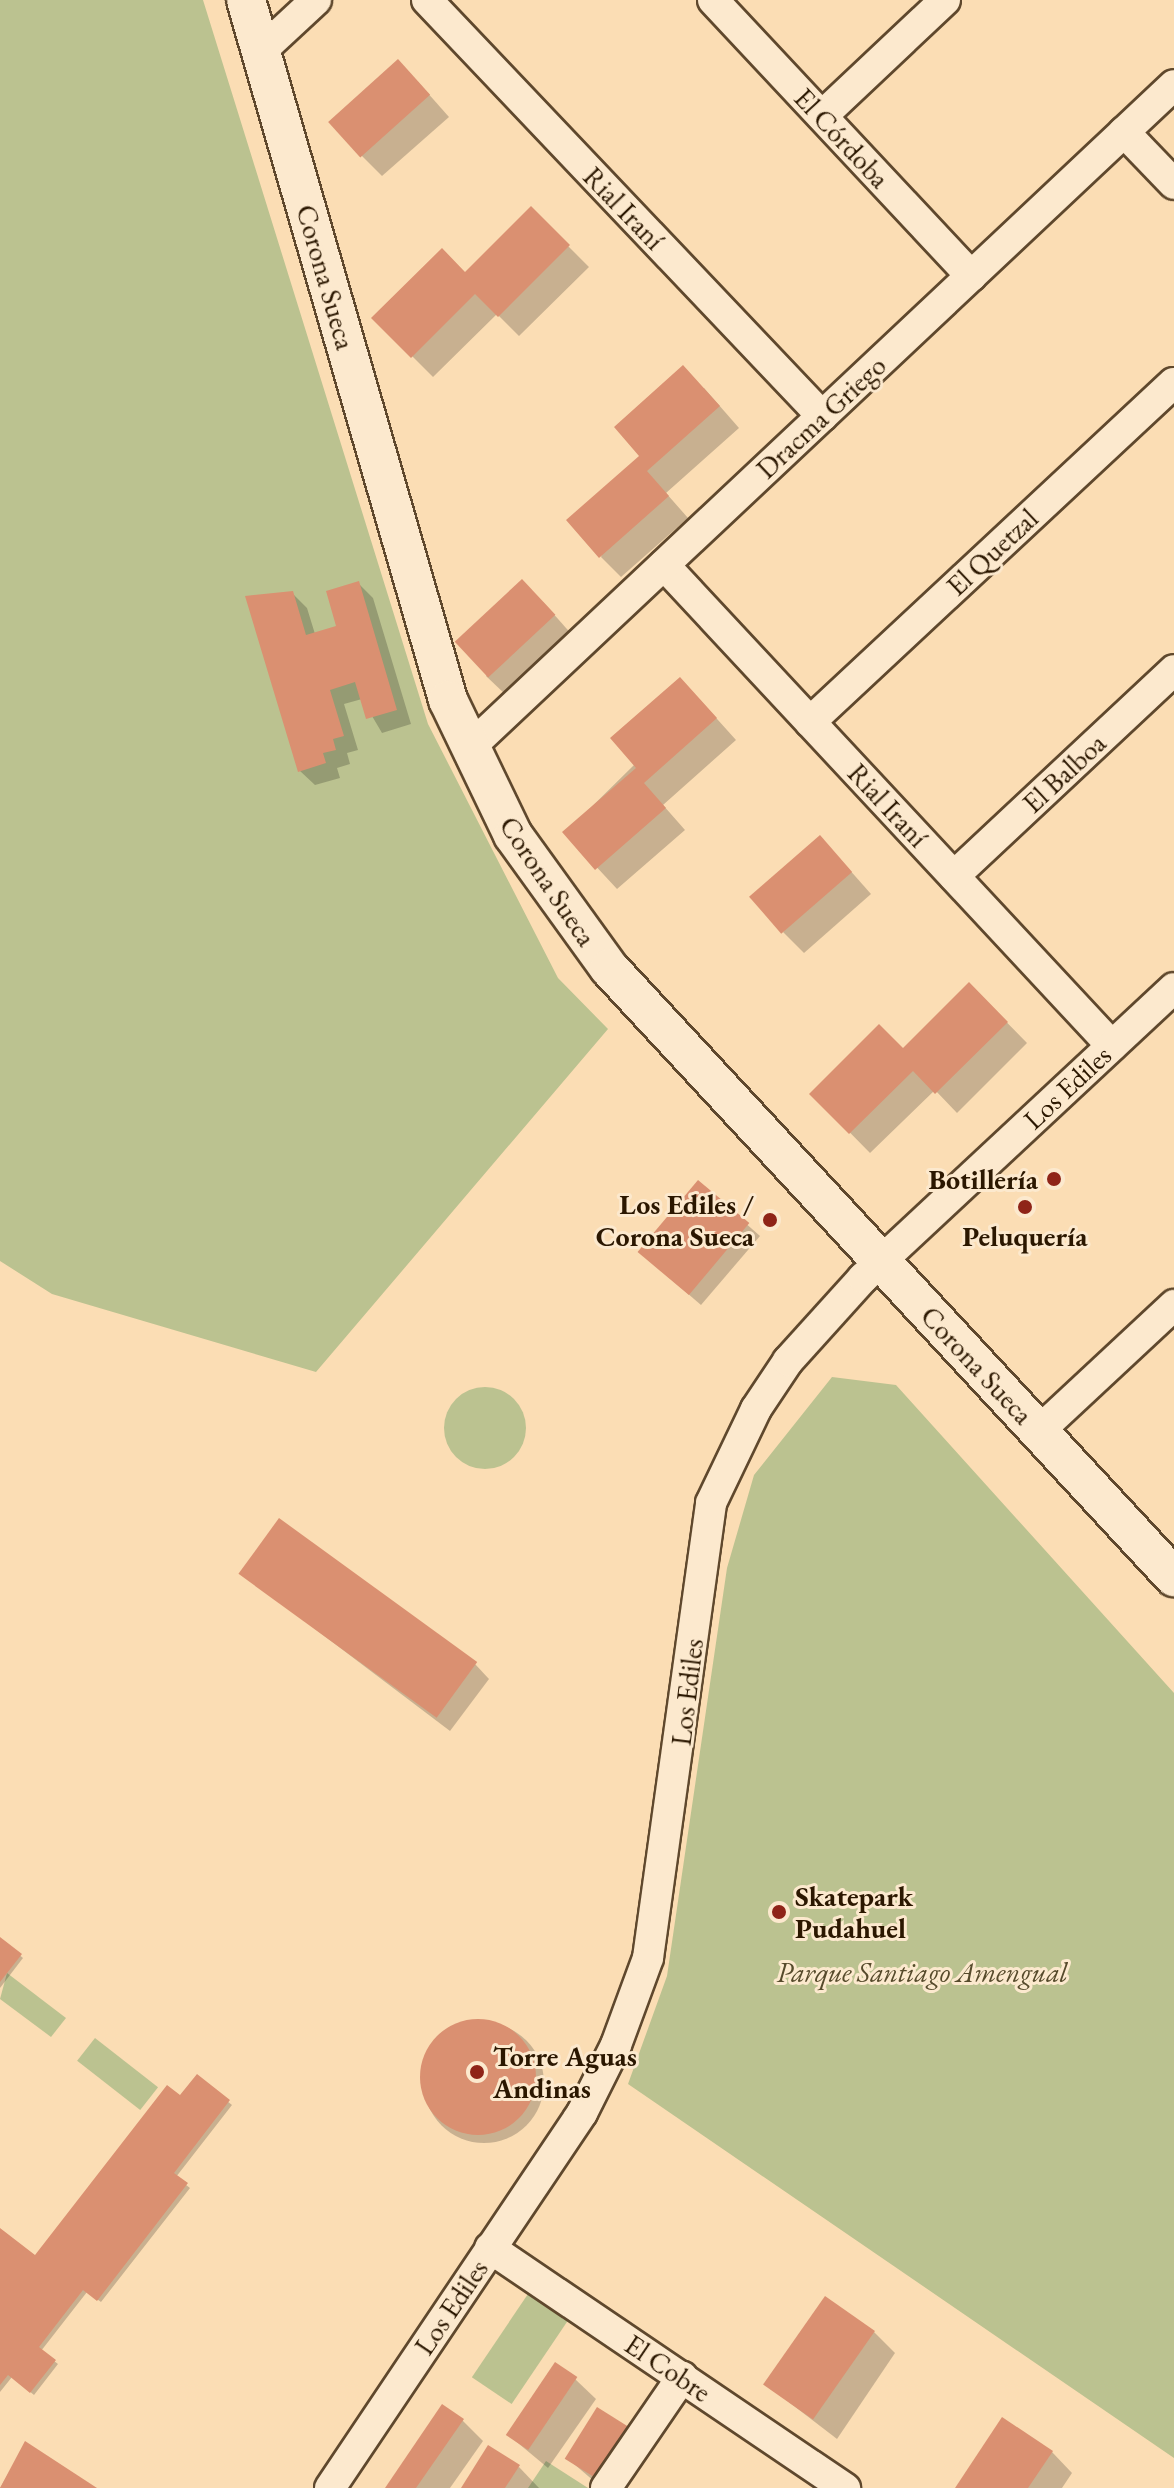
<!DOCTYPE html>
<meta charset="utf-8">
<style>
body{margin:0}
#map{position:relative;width:1174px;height:2488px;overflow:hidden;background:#fbddb4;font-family:"EB Garamond",serif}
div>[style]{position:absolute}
.green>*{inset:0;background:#bbc290;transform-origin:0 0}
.round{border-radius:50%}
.shadow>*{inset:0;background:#0003}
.building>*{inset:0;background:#da9071;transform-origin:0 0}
.roads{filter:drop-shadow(2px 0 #5f482d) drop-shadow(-2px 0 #5f482d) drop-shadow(0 2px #5f482d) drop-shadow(0 -2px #5f482d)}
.minor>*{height:30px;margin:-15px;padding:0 15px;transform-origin:15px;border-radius:15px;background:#fce9ce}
.tertiary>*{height:38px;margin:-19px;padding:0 19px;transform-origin:19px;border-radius:19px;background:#fce9ce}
.dots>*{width:22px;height:22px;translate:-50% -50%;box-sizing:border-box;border:4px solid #fce9ce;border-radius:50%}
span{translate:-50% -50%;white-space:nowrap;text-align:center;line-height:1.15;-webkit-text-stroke:6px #fce9ce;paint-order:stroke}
.street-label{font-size:28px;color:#2b1700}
.poi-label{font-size:28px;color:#2b1700;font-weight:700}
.right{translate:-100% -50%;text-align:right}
.left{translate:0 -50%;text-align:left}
.park-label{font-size:28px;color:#564a2b;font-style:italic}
</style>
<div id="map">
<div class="green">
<i style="clip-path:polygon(0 0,203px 0,428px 724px,558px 978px,608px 1029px,316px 1372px,52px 1294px,0 1261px)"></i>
<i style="clip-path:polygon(832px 1377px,896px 1385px,1174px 1693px,1174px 2458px,628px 2084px,667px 1976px,727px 1568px,754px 1475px)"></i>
<i class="round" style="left:444px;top:1387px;width:82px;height:82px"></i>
<i style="clip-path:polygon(7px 1973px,66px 2018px,51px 2037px,0 1999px)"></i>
<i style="left:95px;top:2038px;width:80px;height:29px;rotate:38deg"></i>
<i style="left:530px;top:2291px;width:48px;height:104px;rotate:34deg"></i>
<i style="clip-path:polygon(546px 2461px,588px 2488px,528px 2488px)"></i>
</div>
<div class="shadow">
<i style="clip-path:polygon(418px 82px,449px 117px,382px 176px,361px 155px)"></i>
<i style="clip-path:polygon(531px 209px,589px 267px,519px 336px,497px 314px,433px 377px,374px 318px,465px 274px)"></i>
<i style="clip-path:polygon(704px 388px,739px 428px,666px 493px,688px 518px,621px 577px,601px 557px,642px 456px)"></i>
<i style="clip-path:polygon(358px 583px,373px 598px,411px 724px,382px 733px,362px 699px,344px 704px,358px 750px,347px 753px,350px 764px,337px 768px,340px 778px,315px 785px,300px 771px,292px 593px,307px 608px,315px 634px,339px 627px)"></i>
<i style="clip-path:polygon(543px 602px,574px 637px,507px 696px,486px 676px)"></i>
<i style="clip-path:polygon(700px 700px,736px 740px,663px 805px,685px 830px,617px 889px,565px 833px)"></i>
<i style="clip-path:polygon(840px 859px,871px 894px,804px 953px,783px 932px)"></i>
<i style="clip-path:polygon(970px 985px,1027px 1043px,957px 1113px,935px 1090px,870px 1153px,812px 1094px,903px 1051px)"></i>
<i style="clip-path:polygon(699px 1182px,760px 1236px,701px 1305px,651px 1262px)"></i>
<i style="clip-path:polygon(241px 1573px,475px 1664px,489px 1679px,450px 1731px)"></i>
<i style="clip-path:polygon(0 1939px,23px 1958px,0 1988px)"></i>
<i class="round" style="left:424px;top:2023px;width:120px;height:120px"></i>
<i style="clip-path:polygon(197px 2077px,232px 2105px,176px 2177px,190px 2188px,101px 2302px,87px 2292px,41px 2351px,58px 2364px,34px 2395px,12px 2377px,0 2392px,0 2231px,36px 2258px)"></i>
<i style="clip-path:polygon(874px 2332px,895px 2353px,837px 2439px,768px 2386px)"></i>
<i style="clip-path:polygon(575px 2379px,596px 2399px,548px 2468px,507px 2434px)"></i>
<i style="clip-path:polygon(462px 2420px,483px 2441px,450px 2488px,387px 2488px)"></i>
<i style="clip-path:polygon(627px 2428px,648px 2449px,602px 2488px,567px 2458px)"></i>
<i style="clip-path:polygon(26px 2443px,94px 2488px,0 2488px)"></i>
<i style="clip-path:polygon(1052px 2452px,1072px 2473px,1062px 2488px,958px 2488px)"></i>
<i style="clip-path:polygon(519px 2467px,539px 2488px,463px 2488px)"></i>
</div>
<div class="building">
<i style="left:398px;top:59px;width:48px;height:94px;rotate:48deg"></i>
<i style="clip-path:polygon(531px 206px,570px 245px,498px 317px,475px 294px,411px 358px,371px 318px,442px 248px,465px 272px)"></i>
<i style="clip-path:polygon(683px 365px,720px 406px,647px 471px,669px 496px,599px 558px,566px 520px,639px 456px,614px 427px)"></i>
<i style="left:522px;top:579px;width:49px;height:92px;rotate:47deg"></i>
<i style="clip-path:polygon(359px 581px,397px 710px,366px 719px,355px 682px,330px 690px,344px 736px,333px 739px,336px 750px,323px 753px,326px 763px,298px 772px,245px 596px,293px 591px,306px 635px,336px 626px,326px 591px)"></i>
<i style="clip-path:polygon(680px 677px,717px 718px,644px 783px,666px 808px,595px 870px,562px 832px,636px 768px,610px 738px)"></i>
<i style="left:820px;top:835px;width:49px;height:94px;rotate:49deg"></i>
<i style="clip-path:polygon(969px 982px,1008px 1022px,935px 1094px,913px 1071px,849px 1134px,809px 1094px,879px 1024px,903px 1048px)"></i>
<i style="left:698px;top:1180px;width:67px;height:94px;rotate:40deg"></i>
<i style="left:279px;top:1518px;width:245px;height:69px;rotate:36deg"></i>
<i style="clip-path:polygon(0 1937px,22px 1954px,0 1982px)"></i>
<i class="round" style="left:420px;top:2019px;width:116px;height:116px"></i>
<i style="clip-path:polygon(197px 2074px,230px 2100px,174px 2173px,188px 2183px,97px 2301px,83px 2290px,39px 2347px,56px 2360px,30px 2393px,8px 2375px,0 2385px,0 2228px,35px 2255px,167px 2085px,180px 2095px)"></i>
<i style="left:825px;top:2296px;width:61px;height:108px;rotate:35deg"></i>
<i style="left:555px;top:2362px;width:27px;height:88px;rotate:34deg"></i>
<i style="clip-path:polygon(442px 2404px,464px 2419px,416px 2488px,385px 2488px)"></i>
<i style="left:597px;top:2407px;width:38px;height:61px;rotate:32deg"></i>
<i style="clip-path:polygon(1002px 2417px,1053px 2451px,1028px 2488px,955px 2488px)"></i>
<i style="clip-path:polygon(25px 2441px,97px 2488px,0 2488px)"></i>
<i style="clip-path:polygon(488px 2445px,520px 2465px,505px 2488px,461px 2488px)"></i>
</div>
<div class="roads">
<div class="minor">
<i style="left:427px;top:0;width:574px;rotate:46.48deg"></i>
<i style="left:713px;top:0;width:378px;rotate:46.9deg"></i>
<i style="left:261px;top:51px;width:75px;rotate:-42.8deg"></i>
<i style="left:822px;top:116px;width:169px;rotate:-43.3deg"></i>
<i style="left:1124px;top:132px;width:72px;rotate:46.1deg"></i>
<i style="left:664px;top:565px;width:657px;rotate:47.03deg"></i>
<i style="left:810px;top:722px;width:497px;rotate:-43deg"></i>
<i style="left:468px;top:749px;width:969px;rotate:-43.24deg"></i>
<i style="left:954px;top:876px;width:301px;rotate:-43.1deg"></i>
<i style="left:1039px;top:1431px;width:185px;rotate:-43deg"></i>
<i style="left:490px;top:2248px;width:429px;rotate:34.1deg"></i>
<i style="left:330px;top:2488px;width:452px;rotate:-56.1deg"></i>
<i style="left:582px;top:2113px;width:76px;rotate:-63.4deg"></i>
<i style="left:616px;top:2045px;width:93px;rotate:-69.8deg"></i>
<i style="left:648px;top:1958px;width:459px;rotate:-82.1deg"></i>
<i style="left:711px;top:1503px;width:104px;rotate:-64.4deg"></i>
<i style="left:756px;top:1409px;width:58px;rotate:-56.3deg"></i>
<i style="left:788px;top:1361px;width:112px;rotate:-47.9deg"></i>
<i style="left:863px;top:1278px;width:425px;rotate:-43deg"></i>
<i style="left:606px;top:2488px;width:135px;rotate:-55.6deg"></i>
</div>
<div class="tertiary">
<i style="left:246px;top:0;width:729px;rotate:73.9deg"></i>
<i style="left:448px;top:700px;width:150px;rotate:64.3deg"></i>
<i style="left:513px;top:835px;width:164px;rotate:54.2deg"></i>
<i style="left:609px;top:968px;width:831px;rotate:47.15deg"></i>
</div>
</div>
<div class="dots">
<i style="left:1054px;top:1179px;background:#8f2418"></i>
<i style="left:1025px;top:1207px;background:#8f2418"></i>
<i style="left:770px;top:1220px;background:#8f2418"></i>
<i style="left:779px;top:1912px;background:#8f2418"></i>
<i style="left:477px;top:2072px;background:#8f2418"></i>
</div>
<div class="street-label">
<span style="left:842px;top:138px;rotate:47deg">El Córdoba</span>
<span style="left:624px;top:208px;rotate:46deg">Rial Iraní</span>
<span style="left:326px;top:277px;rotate:74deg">Corona Sueca</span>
<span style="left:821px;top:417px;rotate:-43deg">Dracma Griego</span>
<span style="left:992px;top:552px;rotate:-43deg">El Quetzal</span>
<span style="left:1064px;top:773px;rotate:-43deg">El Balboa</span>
<span style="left:888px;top:805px;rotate:47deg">Rial Iraní</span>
<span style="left:548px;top:881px;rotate:56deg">Corona Sueca</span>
<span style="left:1067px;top:1087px;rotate:-43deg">Los Ediles</span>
<span style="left:977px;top:1365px;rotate:47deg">Corona Sueca</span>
<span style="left:687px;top:1692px;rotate:-83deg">Los Ediles</span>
<span style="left:451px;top:2307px;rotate:-56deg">Los Ediles</span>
<span style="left:668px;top:2368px;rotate:34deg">El Cobre</span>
</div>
<div class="poi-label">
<span class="right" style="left:1038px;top:1179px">Botillería</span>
<span class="right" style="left:754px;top:1220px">Los Ediles /<br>Corona Sueca</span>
<span style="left:1025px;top:1236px">Peluquería</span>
<span class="left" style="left:795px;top:1912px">Skatepark<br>Pudahuel</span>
<span class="left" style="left:493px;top:2072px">Torre Aguas<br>Andinas</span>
</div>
<div class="park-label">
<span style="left:922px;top:1972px">Parque Santiago Amengual</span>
</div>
</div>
